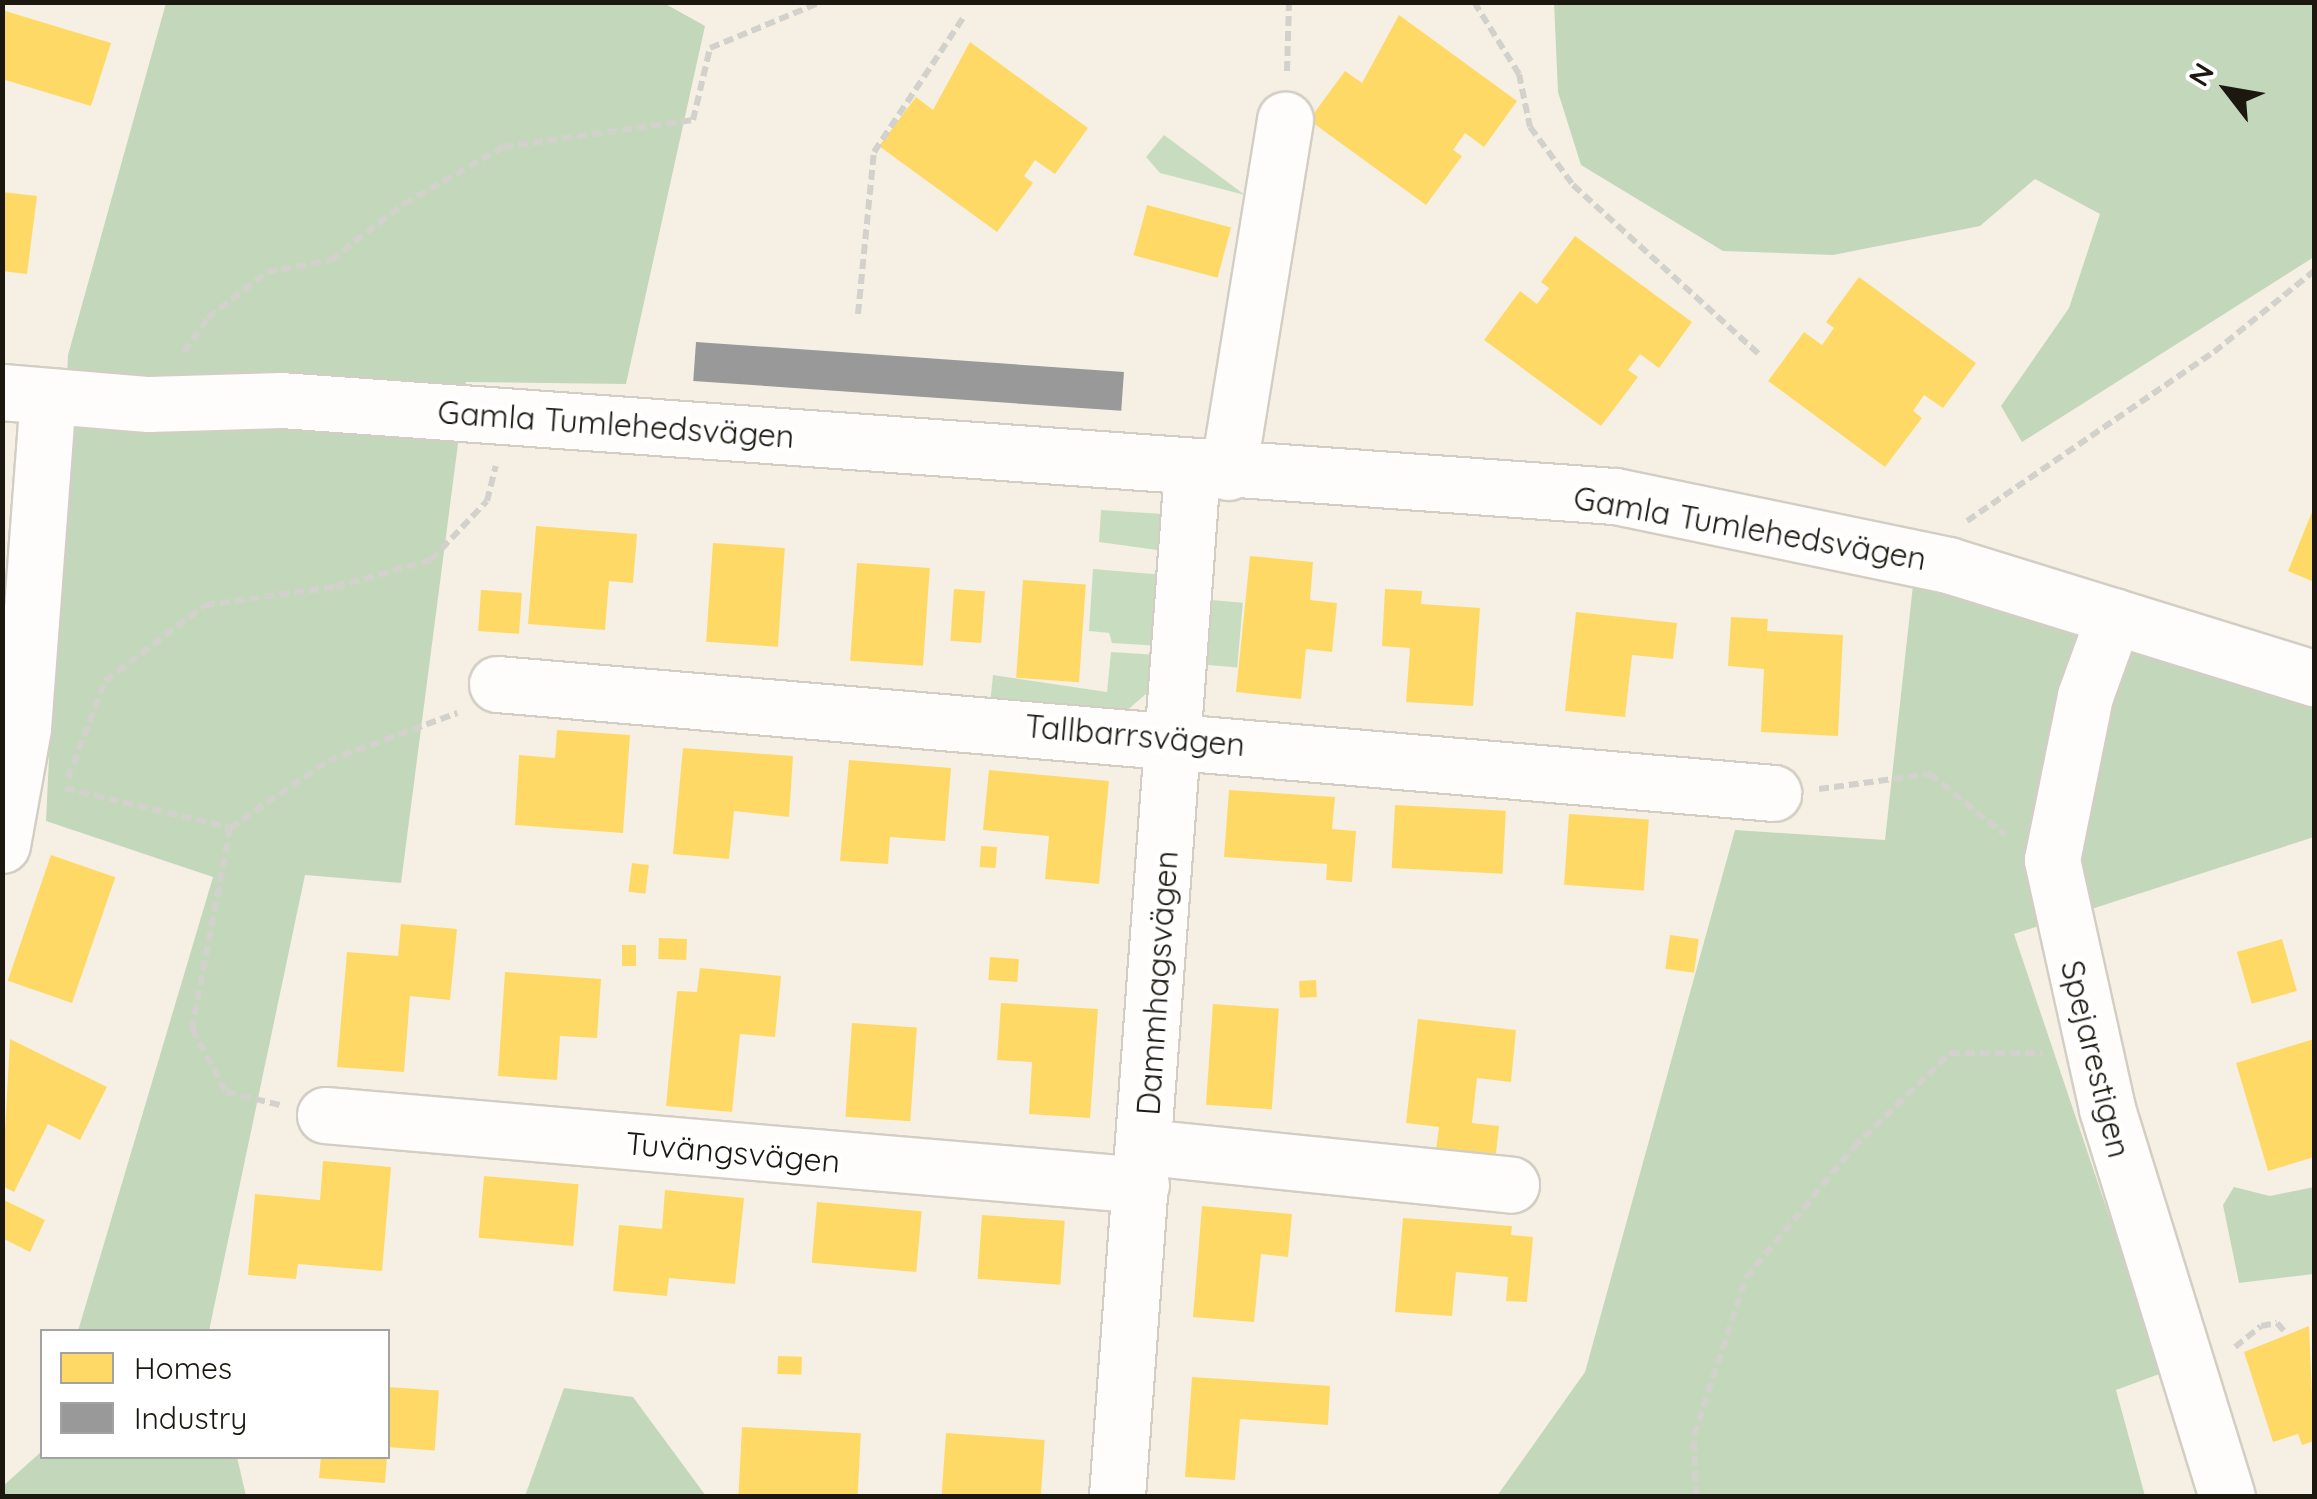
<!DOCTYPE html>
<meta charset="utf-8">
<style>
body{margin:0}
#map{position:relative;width:2317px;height:1499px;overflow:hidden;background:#f6f0e4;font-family:Quicksand,sans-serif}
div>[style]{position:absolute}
.green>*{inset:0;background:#c8ddc0;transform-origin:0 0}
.forest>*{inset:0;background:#c3d8ba}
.homes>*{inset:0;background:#ffd966;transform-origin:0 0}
.industry>*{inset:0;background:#999;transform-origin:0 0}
.path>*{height:6px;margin-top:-3px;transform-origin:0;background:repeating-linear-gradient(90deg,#d2d1cc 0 10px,transparent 0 15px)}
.roads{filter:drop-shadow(2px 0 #d3cec4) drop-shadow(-2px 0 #d3cec4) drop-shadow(0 2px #d3cec4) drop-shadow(0 -2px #d3cec4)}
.minor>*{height:55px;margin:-27.5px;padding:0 27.5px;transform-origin:27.5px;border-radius:27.5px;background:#fefdfb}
span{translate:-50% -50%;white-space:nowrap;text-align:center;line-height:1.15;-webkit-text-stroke:10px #fff;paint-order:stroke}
.street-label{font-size:32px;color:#1c1810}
.frame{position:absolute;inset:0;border:5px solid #1c1810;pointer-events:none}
.legend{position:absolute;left:40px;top:1329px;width:350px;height:130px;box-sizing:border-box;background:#fff;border:2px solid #a4a39f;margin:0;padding:12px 18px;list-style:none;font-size:30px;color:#1c1810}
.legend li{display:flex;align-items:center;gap:20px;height:50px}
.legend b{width:50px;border:2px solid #a4a39f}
.north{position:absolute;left:2177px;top:40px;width:100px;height:100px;-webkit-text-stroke:8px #fff;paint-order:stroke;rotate:301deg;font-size:28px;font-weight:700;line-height:40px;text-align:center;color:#1c1810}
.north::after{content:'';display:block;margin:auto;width:35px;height:45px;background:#1c1810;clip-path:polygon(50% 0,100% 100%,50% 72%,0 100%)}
</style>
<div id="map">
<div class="green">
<i style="clip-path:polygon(1164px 135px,1245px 195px,1160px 173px,1146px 157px)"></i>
<i style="clip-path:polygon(1101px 510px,1163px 514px,1166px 538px,1157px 550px,1099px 542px)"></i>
<i style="clip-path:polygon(1093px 569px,1165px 575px,1161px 646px,1112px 643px,1109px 633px,1089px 631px)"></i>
<i style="left:1211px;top:600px;width:32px;height:65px;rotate:5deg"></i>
<i style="clip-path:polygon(1111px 652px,1159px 655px,1155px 686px,1123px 714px,990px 704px,993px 675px,1107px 692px)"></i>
</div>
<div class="forest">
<i style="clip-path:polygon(662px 2px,705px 26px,626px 384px,466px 382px,401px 883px,305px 875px,209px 1331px,78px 1331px,213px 877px,46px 821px,68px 355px,166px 3px)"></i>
<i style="clip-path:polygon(1554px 3px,2314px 3px,2314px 257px,2022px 442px,2001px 406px,2069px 308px,2100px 214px,2035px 179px,1980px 226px,1833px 255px,1723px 251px,1581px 165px,1558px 92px)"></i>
<i style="clip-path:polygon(1914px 576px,2314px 705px,2314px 837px,2014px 934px,2162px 1373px,2116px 1390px,2145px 1496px,1497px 1496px,1585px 1372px,1735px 830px,1885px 840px)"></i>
<i style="clip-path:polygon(2234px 1187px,2270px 1196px,2314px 1187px,2314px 1274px,2239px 1283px,2223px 1205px)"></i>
<i style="clip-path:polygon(564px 1388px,633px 1397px,706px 1496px,525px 1496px)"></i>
<i style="clip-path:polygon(42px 1451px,237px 1457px,246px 1496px,3px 1496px,3px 1486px)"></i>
</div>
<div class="homes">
<i style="clip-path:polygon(2px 10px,111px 43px,91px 106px,2px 79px)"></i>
<i style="clip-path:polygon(1399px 15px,1517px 101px,1484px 147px,1465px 133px,1453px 150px,1462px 156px,1426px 205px,1309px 120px,1345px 71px,1362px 83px)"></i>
<i style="clip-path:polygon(970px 42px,1088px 128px,1055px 174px,1035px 160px,1024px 176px,1033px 183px,997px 232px,879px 146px,916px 97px,933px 110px)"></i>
<i style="clip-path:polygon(2px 192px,37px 196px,27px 274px,2px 271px)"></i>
<i style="left:1147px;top:205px;width:87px;height:52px;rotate:15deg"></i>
<i style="clip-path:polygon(1575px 236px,1692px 322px,1659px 368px,1640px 354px,1628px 370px,1638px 377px,1601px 426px,1484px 340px,1520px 291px,1537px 304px,1549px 288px,1541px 282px)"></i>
<i style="clip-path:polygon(1859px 277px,1976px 363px,1943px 408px,1924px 395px,1913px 411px,1922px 418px,1885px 467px,1768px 381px,1804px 332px,1822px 345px,1834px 328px,1826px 322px)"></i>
<i style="clip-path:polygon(2314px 507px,2314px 582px,2288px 571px)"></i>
<i style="clip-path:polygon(536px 526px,637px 534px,633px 583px,609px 581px,605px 630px,528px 624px)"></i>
<i style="left:713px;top:543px;width:72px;height:99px;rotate:4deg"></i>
<i style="clip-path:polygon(1250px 556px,1313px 562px,1310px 600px,1337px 603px,1332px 652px,1306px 649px,1301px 699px,1236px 692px)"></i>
<i style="left:857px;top:563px;width:73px;height:98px;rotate:4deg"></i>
<i style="left:1023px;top:580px;width:63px;height:98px;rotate:4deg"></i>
<i style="left:954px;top:589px;width:31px;height:52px;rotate:4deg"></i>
<i style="clip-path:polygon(1385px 589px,1422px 591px,1421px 604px,1480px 608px,1473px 706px,1406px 702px,1410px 648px,1382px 646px)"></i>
<i style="left:481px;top:590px;width:41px;height:41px;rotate:4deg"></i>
<i style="clip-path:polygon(1576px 612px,1677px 623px,1673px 659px,1632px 655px,1625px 717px,1565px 711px)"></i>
<i style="clip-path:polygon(1731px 617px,1768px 619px,1767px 631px,1843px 635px,1838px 736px,1761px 732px,1764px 669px,1728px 666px)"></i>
<i style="clip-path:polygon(557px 730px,630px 735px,623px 833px,515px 825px,519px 755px,555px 758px)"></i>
<i style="clip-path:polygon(683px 748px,793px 756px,789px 817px,734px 811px,729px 859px,673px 854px)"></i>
<i style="clip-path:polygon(849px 760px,951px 768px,945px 841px,890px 837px,888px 864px,840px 861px)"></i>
<i style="clip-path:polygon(989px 770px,1109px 781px,1099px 884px,1045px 879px,1049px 836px,983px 830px)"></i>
<i style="clip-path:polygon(1229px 790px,1335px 797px,1332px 829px,1356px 831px,1352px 882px,1326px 880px,1327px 864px,1224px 857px)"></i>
<i style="left:1395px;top:805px;width:111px;height:63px;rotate:3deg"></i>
<i style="left:1569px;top:814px;width:80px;height:71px;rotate:4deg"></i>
<i style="left:981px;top:846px;width:16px;height:21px;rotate:4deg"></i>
<i style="left:51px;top:855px;width:68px;height:133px;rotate:19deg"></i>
<i style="left:632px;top:863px;width:17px;height:29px;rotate:7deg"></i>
<i style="clip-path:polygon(401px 924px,457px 929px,450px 1000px,410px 996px,404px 1072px,337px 1067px,347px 952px,398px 956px)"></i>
<i style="left:1670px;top:935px;width:29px;height:34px;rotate:8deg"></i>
<i style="left:659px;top:938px;width:28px;height:21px;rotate:2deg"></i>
<i style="left:2282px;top:939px;width:54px;height:47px;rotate:74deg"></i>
<i style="left:622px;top:945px;width:14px;height:21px"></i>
<i style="left:990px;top:957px;width:29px;height:23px;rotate:4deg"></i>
<i style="clip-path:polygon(700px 968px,781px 976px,775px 1037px,740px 1034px,732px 1112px,666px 1106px,677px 991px,697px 992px)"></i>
<i style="clip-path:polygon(505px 972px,601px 979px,597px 1038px,560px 1036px,557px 1080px,498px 1076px)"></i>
<i style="left:1316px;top:980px;width:17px;height:17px;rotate:87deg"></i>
<i style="clip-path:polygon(1001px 1003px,1098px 1009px,1090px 1118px,1029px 1114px,1032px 1062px,997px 1060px)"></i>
<i style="left:1213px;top:1004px;width:66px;height:101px;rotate:4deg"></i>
<i style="clip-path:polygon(1418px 1019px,1516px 1030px,1511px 1082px,1477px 1078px,1472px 1123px,1499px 1126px,1494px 1171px,1434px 1165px,1439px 1127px,1406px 1123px)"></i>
<i style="left:852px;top:1023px;width:65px;height:94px;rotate:4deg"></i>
<i style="clip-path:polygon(10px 1039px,107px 1087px,80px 1140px,48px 1124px,14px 1192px,2px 1186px)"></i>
<i style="clip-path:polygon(2314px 1039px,2314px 1157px,2268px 1171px,2236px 1063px)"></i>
<i style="clip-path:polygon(323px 1161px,391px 1167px,382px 1271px,298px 1264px,296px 1279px,248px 1275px,255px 1194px,320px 1200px)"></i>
<i style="left:484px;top:1176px;width:95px;height:62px;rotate:5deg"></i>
<i style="clip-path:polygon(665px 1190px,744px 1198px,735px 1284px,669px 1278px,667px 1296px,613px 1291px,619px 1225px,662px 1229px)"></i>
<i style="clip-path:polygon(2px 1199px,45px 1220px,30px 1252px,2px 1238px)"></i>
<i style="left:817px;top:1202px;width:105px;height:61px;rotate:5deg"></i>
<i style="clip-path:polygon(1202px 1206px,1292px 1214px,1288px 1257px,1261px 1254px,1254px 1322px,1193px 1317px)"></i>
<i style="left:982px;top:1215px;width:83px;height:64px;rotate:4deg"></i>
<i style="clip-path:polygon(1403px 1218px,1512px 1226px,1511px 1235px,1533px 1237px,1527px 1302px,1506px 1301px,1508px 1277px,1456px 1272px,1452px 1316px,1395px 1312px)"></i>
<i style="clip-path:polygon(2309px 1326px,2314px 1441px,2302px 1445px,2298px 1434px,2273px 1442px,2244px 1352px)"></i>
<i style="left:778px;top:1356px;width:24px;height:18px;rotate:2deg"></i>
<i style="clip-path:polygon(1192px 1377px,1330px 1386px,1328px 1425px,1240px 1419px,1235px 1480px,1185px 1477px)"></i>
<i style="left:388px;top:1387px;width:51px;height:60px;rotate:4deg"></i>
<i style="left:742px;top:1427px;width:119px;height:67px;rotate:3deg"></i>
<i style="left:946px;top:1433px;width:99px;height:63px;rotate:4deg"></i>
<i style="clip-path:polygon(321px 1456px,387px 1456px,385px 1483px,319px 1478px)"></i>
</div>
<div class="industry">
<i style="left:696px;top:342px;width:429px;height:39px;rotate:4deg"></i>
</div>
<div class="path">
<i style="left:1474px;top:2px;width:85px;rotate:58deg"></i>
<i style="left:1519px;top:74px;width:54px;rotate:78.3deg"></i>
<i style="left:1530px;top:127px;width:72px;rotate:53.4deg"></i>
<i style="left:1573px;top:185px;width:253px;rotate:42.3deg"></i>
<i style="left:1287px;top:71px;width:69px;rotate:-88.3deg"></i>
<i style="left:858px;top:314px;width:163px;rotate:-84.4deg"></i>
<i style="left:874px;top:152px;width:164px;rotate:-56.4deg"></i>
<i style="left:184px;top:352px;width:42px;rotate:-54.8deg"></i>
<i style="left:208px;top:318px;width:75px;rotate:-37.9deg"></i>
<i style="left:267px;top:272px;width:65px;rotate:-10.6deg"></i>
<i style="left:331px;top:260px;width:92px;rotate:-37.5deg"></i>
<i style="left:404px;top:204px;width:114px;rotate:-29.9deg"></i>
<i style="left:503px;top:147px;width:192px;rotate:-8.1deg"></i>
<i style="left:693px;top:120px;width:74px;rotate:-76.7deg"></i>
<i style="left:710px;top:48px;width:120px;rotate:-22.5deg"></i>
<i style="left:1967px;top:521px;width:299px;rotate:-34.4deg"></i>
<i style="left:2214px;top:352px;width:129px;rotate:-39deg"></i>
<i style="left:68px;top:778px;width:104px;rotate:-69.1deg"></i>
<i style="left:105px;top:681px;width:126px;rotate:-37.2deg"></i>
<i style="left:205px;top:605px;width:131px;rotate:-7.9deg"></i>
<i style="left:335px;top:587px;width:100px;rotate:-15.7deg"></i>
<i style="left:431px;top:560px;width:81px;rotate:-46.5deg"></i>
<i style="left:487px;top:501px;width:36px;rotate:-76deg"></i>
<i style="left:65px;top:788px;width:170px;rotate:13.6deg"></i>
<i style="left:230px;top:828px;width:205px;rotate:100.7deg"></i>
<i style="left:192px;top:1029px;width:72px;rotate:61.6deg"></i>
<i style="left:226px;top:1092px;width:56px;rotate:13.5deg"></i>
<i style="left:1819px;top:789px;width:112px;rotate:-7.7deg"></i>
<i style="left:1930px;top:774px;width:97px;rotate:39.1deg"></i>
<i style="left:230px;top:828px;width:119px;rotate:-34.4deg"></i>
<i style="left:328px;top:761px;width:138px;rotate:-20.4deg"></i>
<i style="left:2235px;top:1347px;width:33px;rotate:-39deg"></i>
<i style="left:2261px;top:1326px;width:16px;rotate:-11deg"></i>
<i style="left:2277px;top:1323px;width:13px;rotate:48deg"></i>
<i style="left:1696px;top:1496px;width:61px;rotate:-91.9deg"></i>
<i style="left:1694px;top:1435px;width:165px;rotate:-71.7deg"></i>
<i style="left:1746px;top:1278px;width:168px;rotate:-50.5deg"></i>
<i style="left:1853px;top:1148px;width:136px;rotate:-44.4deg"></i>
<i style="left:1950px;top:1053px;width:93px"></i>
</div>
<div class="roads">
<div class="minor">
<i style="left:2px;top:392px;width:147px;rotate:4.7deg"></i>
<i style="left:149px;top:404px;width:132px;rotate:-1.7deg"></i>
<i style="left:281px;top:400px;width:1337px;rotate:4.12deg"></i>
<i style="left:1615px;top:496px;width:340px;rotate:11.7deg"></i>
<i style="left:1948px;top:565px;width:383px;rotate:17.2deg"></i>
<i style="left:1228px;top:472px;width:357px;rotate:-80.8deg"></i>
<i style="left:2114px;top:616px;width:85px;rotate:109.9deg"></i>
<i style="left:2085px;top:696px;width:167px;rotate:101.4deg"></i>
<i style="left:2052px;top:860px;width:255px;rotate:77.5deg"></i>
<i style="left:2107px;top:1109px;width:405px;rotate:72.8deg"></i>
<i style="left:497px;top:684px;width:1281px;rotate:4.88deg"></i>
<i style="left:2px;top:845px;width:119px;rotate:-79.8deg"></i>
<i style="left:23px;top:728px;width:332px;rotate:-85.7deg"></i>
<i style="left:325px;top:1115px;width:819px;rotate:4.9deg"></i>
<i style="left:1146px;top:1147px;width:367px;rotate:5.9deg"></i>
<i style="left:1117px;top:1496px;width:1029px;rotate:-85.82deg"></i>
</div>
</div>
<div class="street-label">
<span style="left:616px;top:424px;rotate:4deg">Gamla Tumlehedsvägen</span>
<span style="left:1750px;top:528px;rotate:10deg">Gamla Tumlehedsvägen</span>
<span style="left:1135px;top:735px;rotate:5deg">Tallbarrsvägen</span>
<span style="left:1157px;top:983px;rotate:-86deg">Dammhagsvägen</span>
<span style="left:2096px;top:1059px;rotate:76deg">Spejarestigen</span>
<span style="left:733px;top:1152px;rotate:5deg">Tuvängsvägen</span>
</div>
<div class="frame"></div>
<ul class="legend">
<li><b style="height:28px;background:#ffd966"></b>Homes</li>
<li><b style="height:28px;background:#999"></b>Industry</li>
</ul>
<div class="north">N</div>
</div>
